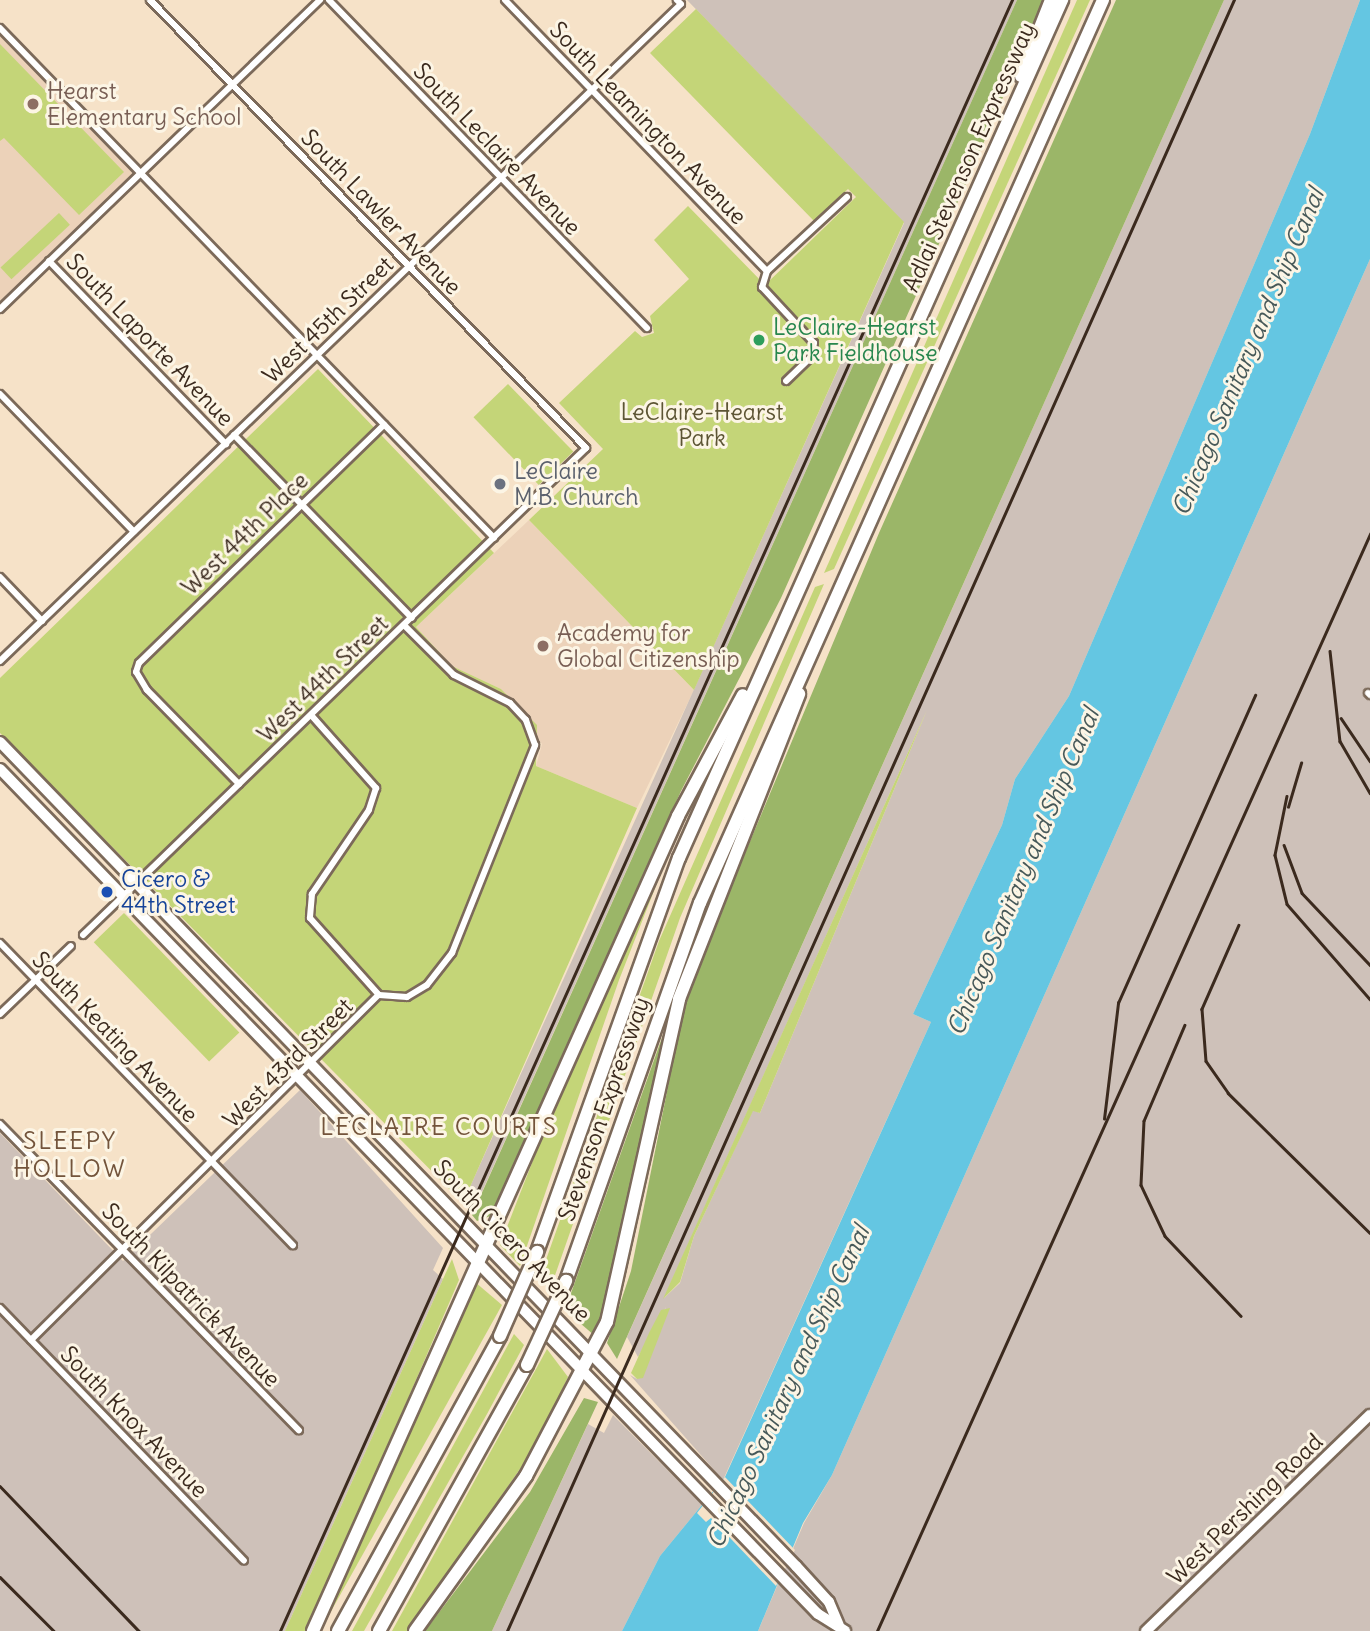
<!DOCTYPE html>
<style>
body{margin:0}
#map{position:relative;width:1370px;height:1631px;overflow:hidden;background:#f6e2c8;font-family:Delius,sans-serif}
div>[style]{position:absolute}
.built>*{inset:0;background:#ecd2b9}
.industrial>*{inset:0;background:#cec1b9}
.green>*{inset:0;background:#c4d578;transform-origin:0 0}
.forest>*{inset:0;background:#9bb668}
.water>*{inset:0;background:#64c6e2}
.pier>*{inset:0;background:#f6e2c8}
.roads{filter:drop-shadow(2px 0 #7c6a5a) drop-shadow(-2px 0 #7c6a5a) drop-shadow(0 2px #7c6a5a) drop-shadow(0 -2px #7c6a5a)}
.street>*{height:6px;margin:-3px;padding:0 3px;transform-origin:3px;border-radius:3px;background:#fff}
.secondary>*{height:10px;margin:-5px;padding:0 5px;transform-origin:5px;border-radius:5px;background:#fff}
.primary>*{height:10px;margin:-5px;padding:0 5px;transform-origin:5px;border-radius:5px;background:#fff}
.highway>*{height:12px;margin:-6px;padding:0 6px;transform-origin:6px;border-radius:6px;background:#fff}
.rail>*{height:2.5px;margin:-1.25px;padding:0 1.25px;transform-origin:1.25px;border-radius:1.25px;background:#3b2a1e}
.bridges{filter:drop-shadow(2px 0 #7c6a5a) drop-shadow(-2px 0 #7c6a5a) drop-shadow(0 2px #7c6a5a) drop-shadow(0 -2px #7c6a5a)}
.highway-bridge>*{height:12px;margin:-6px;padding:0 6px;transform-origin:6px;border-radius:6px;background:#fff}
.dots>*{width:19px;height:19px;translate:-50% -50%;box-sizing:border-box;border:4px solid #fcf5e5;border-radius:50%}
span{translate:-50% -50%;white-space:nowrap;text-align:center;line-height:1.15;-webkit-text-stroke:6px #fcf5e5;paint-order:stroke}
.education-label{font-size:23px;color:#785e54}
.left{translate:0 -50%;text-align:left}
.street-label{font-size:23px;color:#3b2a1e}
.leisure-label{font-size:23px;color:#27864d}
.park-label{font-size:23px;color:#5d5534}
.worship-label{font-size:23px;color:#5b616d}
.transit-label{font-size:23px;color:#164399}
.water-label{font-size:24px;color:#475959;font-style:italic}
.neighbourhood-label{font-size:24px;color:#73543b;letter-spacing:2px}
</style>
<div id="map">
<div class="built">
<i style="clip-path:polygon(0 35px,134px 172px,0 301px)"></i>
<i style="clip-path:polygon(529px 520px,694px 690px,637px 808px,536px 766px,542px 744px,501px 689px,452px 666px,416px 627px)"></i>
</div>
<div class="industrial">
<i style="clip-path:polygon(687px 0,1017px 0,481px 1194px,469px 1189px,904px 223px)"></i>
<i style="clip-path:polygon(evenodd,1224px 0,1360px 0,1310px 134px,1069px 696px,1015px 779px,1002px 825px,913px 1014px,931px 1022px,723px 1480px,630px 1375px,637px 1379px,666px 1307px,638px 1357px,627px 1337px,1224px 0,927px 710px,760px 1113px,753px 1110px,694px 1236px,680px 1283px,664px 1298px,927px 710px)"></i>
<i style="clip-path:polygon(1370px 259px,1370px 1631px,758px 1631px,804px 1523px,832px 1475px)"></i>
<i style="clip-path:polygon(300px 1090px,443px 1248px,433px 1270px,443px 1279px,285px 1631px,0 1631px,0 1133px,123px 1261px)"></i>
<i style="clip-path:polygon(613px 1415px,702px 1505px,660px 1556px,622px 1631px,492px 1631px,588px 1424px,604px 1433px)"></i>
</div>
<div class="green">
<i style="clip-path:polygon(1077px 0,1090px 0,834px 569px,824px 573px)"></i>
<i style="clip-path:polygon(696px 9px,904px 222px,694px 690px,529px 520px,603px 449px,559px 403px,635px 331px,642px 337px,654px 333px,650px 316px,689px 279px,654px 240px,688px 206px,765px 285px,856px 197px,848px 189px,814px 221px,650px 53px)"></i>
<i style="clip-path:polygon(0 44px,124px 172px,79px 215px,4px 138px,0 141px)"></i>
<i style="left:59px;top:213px;width:16px;height:80px;rotate:47deg"></i>
<i style="clip-path:polygon(318px 369px,494px 553px,416px 627px,452px 666px,501px 689px,537px 725px,536px 766px,637px 808px,463px 1203px,0 733px,0 678px)"></i>
<i style="left:508px;top:384px;width:94px;height:48px;rotate:46deg"></i>
<i style="clip-path:polygon(824px 584px,680px 918px,553px 1281px,542px 1271px,659px 941px,815px 587px)"></i>
<i style="clip-path:polygon(927px 710px,760px 1113px,753px 1111px,694px 1236px,680px 1282px,663px 1299px)"></i>
<i style="clip-path:polygon(672px 845px,619px 980px,520px 1266px,500px 1245px,576px 1050px)"></i>
<i style="left:124px;top:913px;width:166px;height:42px;rotate:46deg"></i>
<i style="clip-path:polygon(452px 1259px,459px 1280px,308px 1631px,285px 1631px)"></i>
<i style="clip-path:polygon(475px 1282px,502px 1305px,320px 1631px,344px 1569px)"></i>
<i style="clip-path:polygon(670px 1308px,643px 1378px,637px 1379px,631px 1373px,649px 1333px,661px 1310px)"></i>
<i style="clip-path:polygon(514px 1334px,524px 1345px,487px 1414px,364px 1631px,352px 1631px)"></i>
<i style="clip-path:polygon(547px 1349px,568px 1377px,534px 1449px,407px 1631px,392px 1631px)"></i>
</div>
<div class="forest">
<i style="clip-path:polygon(1017px 0,1044px 0,972px 170px,781px 598px,681px 791px,493px 1215px,477px 1221px,472px 1215px)"></i>
<i style="clip-path:polygon(1116px 0,1224px 0,617px 1359px,607px 1343px,631px 1271px,687px 992px,879px 533px)"></i>
<i style="clip-path:polygon(664px 1032px,611px 1297px,595px 1336px,565px 1310px)"></i>
<i style="clip-path:polygon(584px 1398px,598px 1402px,492px 1631px,425px 1631px,530px 1492px)"></i>
</div>
<div class="water">
<i style="clip-path:polygon(1360px 0,1370px 0,1370px 259px,832px 1475px,803px 1523px,758px 1631px,622px 1631px,660px 1556px,725px 1477px,931px 1022px,913px 1014px,1002px 825px,1015px 779px,1069px 696px,1310px 134px)"></i>
</div>
<div class="pier">
<i style="clip-path:polygon(725px 1477px,795px 1550px,776px 1586px,711px 1518px,706px 1522px,697px 1513px)"></i>
</div>
<div class="roads">
<div class="street">
<i style="left:329px;top:0;width:457px;rotate:45.9deg"></i>
<i style="left:505px;top:0;width:377px;rotate:46deg"></i>
<i style="left:0;top:28px;width:710px;rotate:45.91deg"></i>
<i style="left:49px;top:261px;width:255px;rotate:46deg"></i>
<i style="left:767px;top:271px;width:17px;rotate:107deg"></i>
<i style="left:762px;top:287px;width:76px;rotate:47.1deg"></i>
<i style="left:814px;top:343px;width:13px;rotate:99deg"></i>
<i style="left:812px;top:356px;width:36px;rotate:136deg"></i>
<i style="left:767px;top:271px;width:109px;rotate:-42.8deg"></i>
<i style="left:0;top:309px;width:445px;rotate:-44deg"></i>
<i style="left:0;top:394px;width:192px;rotate:45.8deg"></i>
<i style="left:234px;top:435px;width:255px;rotate:45.8deg"></i>
<i style="left:0;top:577px;width:61px;rotate:46.3deg"></i>
<i style="left:0;top:661px;width:946px;rotate:-43.97deg"></i>
<i style="left:681px;top:4px;width:6px;rotate:-135deg"></i>
<i style="left:1368px;top:693px;width:3px;rotate:45deg"></i>
<i style="left:311px;top:715px;width:98px;rotate:48.3deg"></i>
<i style="left:376px;top:788px;width:23px;rotate:108deg"></i>
<i style="left:369px;top:810px;width:102px;rotate:124.2deg"></i>
<i style="left:312px;top:894px;width:24px;rotate:95deg"></i>
<i style="left:310px;top:918px;width:103px;rotate:48.1deg"></i>
<i style="left:379px;top:995px;width:28px;rotate:4deg"></i>
<i style="left:407px;top:997px;width:23px;rotate:-31deg"></i>
<i style="left:427px;top:985px;width:41px;rotate:-52deg"></i>
<i style="left:452px;top:953px;width:224px;rotate:-68.2deg"></i>
<i style="left:535px;top:745px;width:27px;rotate:-110deg"></i>
<i style="left:526px;top:720px;width:23px;rotate:-133deg"></i>
<i style="left:510px;top:703px;width:63px;rotate:-153.4deg"></i>
<i style="left:454px;top:675px;width:71px;rotate:-135deg"></i>
<i style="left:239px;top:784px;width:132px;rotate:-134.4deg"></i>
<i style="left:147px;top:690px;width:21px;rotate:-121deg"></i>
<i style="left:136px;top:672px;width:9px;rotate:-72deg"></i>
<i style="left:139px;top:663px;width:342px;rotate:-44.2deg"></i>
<i style="left:83px;top:935px;width:700px;rotate:-44.07deg"></i>
<i style="left:586px;top:448px;width:625px;rotate:-134.22deg"></i>
<i style="left:0;top:943px;width:421px;rotate:45.9deg"></i>
<i style="left:0;top:1014px;width:98px;rotate:-43.8deg"></i>
<i style="left:0;top:1124px;width:428px;rotate:45.7deg"></i>
<i style="left:0;top:1308px;width:351px;rotate:46deg"></i>
<i style="left:31px;top:1340px;width:490px;rotate:-44.8deg"></i>
</div>
<div class="secondary">
<i style="left:1146px;top:1631px;width:311px;rotate:-44deg"></i>
</div>
<div class="primary">
<i style="left:0;top:742px;width:1146px;rotate:45.99deg"></i>
<i style="left:796px;top:1566px;width:49px;rotate:47.5deg"></i>
<i style="left:829px;top:1602px;width:25px;rotate:67deg"></i>
<i style="left:0;top:769px;width:1176px;rotate:45.93deg"></i>
<i style="left:818px;top:1614px;width:32px;rotate:32deg"></i>
</div>
<div class="highway">
<i style="left:1021px;top:76px;width:82px;rotate:-68.5deg"></i>
<i style="left:537px;top:1252px;width:419px;rotate:-70.2deg"></i>
<i style="left:679px;top:858px;width:940px;rotate:-65.94deg"></i>
<i style="left:566px;top:1281px;width:401px;rotate:-70.5deg"></i>
<i style="left:700px;top:903px;width:989px;rotate:-65.95deg"></i>
<i style="left:313px;top:1631px;width:893px;rotate:-65.87deg"></i>
<i style="left:678px;top:816px;width:137px;rotate:-61.8deg"></i>
<i style="left:338px;top:1631px;width:337px;rotate:-61.2deg"></i>
<i style="left:379px;top:1631px;width:304px;rotate:-60.9deg"></i>
<i style="left:415px;top:1631px;width:191px;rotate:-54.4deg"></i>
<i style="left:526px;top:1476px;width:174px;rotate:-62.3deg"></i>
<i style="left:607px;top:1322px;width:331px;rotate:-77.4deg"></i>
<i style="left:679px;top:999px;width:328px;rotate:-68.5deg"></i>
</div>
</div>
<div class="rail">
<i style="left:1330px;top:651px;width:91px;rotate:83.7deg"></i>
<i style="left:1340px;top:741px;width:60px;rotate:60deg"></i>
<i style="left:1341px;top:718px;width:52px;rotate:56deg"></i>
<i style="left:1287px;top:796px;width:60px;rotate:101.5deg"></i>
<i style="left:1275px;top:855px;width:50px;rotate:76.2deg"></i>
<i style="left:1287px;top:904px;width:126px;rotate:48.9deg"></i>
<i style="left:1288px;top:807px;width:46px;rotate:-73.5deg"></i>
<i style="left:1284px;top:845px;width:51px;rotate:69.4deg"></i>
<i style="left:1302px;top:893px;width:99px;rotate:46.6deg"></i>
<i style="left:1239px;top:925px;width:92px;rotate:113.8deg"></i>
<i style="left:1202px;top:1009px;width:52px;rotate:85.6deg"></i>
<i style="left:1206px;top:1061px;width:39px;rotate:55deg"></i>
<i style="left:1228px;top:1093px;width:199px;rotate:44.6deg"></i>
<i style="left:1185px;top:1025px;width:104px;rotate:113.1deg"></i>
<i style="left:1144px;top:1121px;width:64px;rotate:92.7deg"></i>
<i style="left:1141px;top:1185px;width:56px;rotate:64.8deg"></i>
<i style="left:1165px;top:1236px;width:110px;rotate:46.5deg"></i>
<i style="left:1104px;top:1119px;width:117px;rotate:-83.1deg"></i>
<i style="left:1118px;top:1003px;width:337px;rotate:-66deg"></i>
<i style="left:0;top:1486px;width:201px;rotate:46.2deg"></i>
<i style="left:0;top:1577px;width:76px;rotate:45deg"></i>
<i style="left:280px;top:1631px;width:1788px;rotate:-65.83deg"></i>
<i style="left:507px;top:1631px;width:1786px;rotate:-65.98deg"></i>
<i style="left:877px;top:1631px;width:1203px;rotate:-65.8deg"></i>
</div>
<div class="bridges">
<div class="highway-bridge">
<i style="left:500px;top:1336px;width:92px;rotate:-66.2deg"></i>
<i style="left:527px;top:1365px;width:93px;rotate:-65.1deg"></i>
</div>
</div>
<div class="dots">
<i style="left:33px;top:104px;background:#8d6e63"></i>
<i style="left:759px;top:340px;background:#2e9e5b"></i>
<i style="left:500px;top:484px;background:#6b7280"></i>
<i style="left:543px;top:646px;background:#8d6e63"></i>
<i style="left:107px;top:892px;background:#1a4fb4"></i>
</div>
<div class="education-label">
<span class="left" style="left:47px;top:104px">Hearst<br>Elementary School</span>
<span class="left" style="left:557px;top:646px">Academy for<br>Global Citizenship</span>
</div>
<div class="street-label">
<span style="left:648px;top:123px;rotate:46deg">South Leamington Avenue</span>
<span style="left:497px;top:149px;rotate:46deg">South Leclaire Avenue</span>
<span style="left:969px;top:157px;rotate:-66deg">Adlai Stevenson Expressway</span>
<span style="left:381px;top:212px;rotate:46deg">South Lawler Avenue</span>
<span style="left:328px;top:320px;rotate:-44deg">West 45th Street</span>
<span style="left:150px;top:340px;rotate:46deg">South Laporte Avenue</span>
<span style="left:245px;top:534px;rotate:-44deg">West 44th Place</span>
<span style="left:323px;top:679px;rotate:-44deg">West 44th Street</span>
<span style="left:115px;top:1037px;rotate:46deg">South Keating Avenue</span>
<span style="left:288px;top:1063px;rotate:-45deg">West 43rd Street</span>
<span style="left:604px;top:1109px;rotate:-71deg">Stevenson Expressway</span>
<span style="left:512px;top:1241px;rotate:46deg">South Cicero Avenue</span>
<span style="left:191px;top:1295px;rotate:46deg">South Kilpatrick Avenue</span>
<span style="left:134px;top:1422px;rotate:46deg">South Knox Avenue</span>
<span style="left:1245px;top:1509px;rotate:-44deg">West Pershing Road</span>
</div>
<div class="leisure-label">
<span class="left" style="left:773px;top:340px">LeClaire-Hearst<br>Park Fieldhouse</span>
</div>
<div class="park-label">
<span style="left:702px;top:425px">LeClaire-Hearst<br>Park</span>
</div>
<div class="worship-label">
<span class="left" style="left:514px;top:484px">LeClaire<br>M.B. Church</span>
</div>
<div class="transit-label">
<span class="left" style="left:121px;top:892px">Cicero &amp;<br>44th Street</span>
</div>
<div class="water-label">
<span style="left:1248px;top:352px;rotate:-67deg">Chicago Sanitary and Ship Canal</span>
<span style="left:1023px;top:872px;rotate:-67deg">Chicago Sanitary and Ship Canal</span>
<span style="left:788px;top:1387px;rotate:-65deg">Chicago Sanitary and Ship Canal</span>
</div>
<div class="neighbourhood-label">
<span style="left:439px;top:1127px">LECLAIRE COURTS</span>
<span style="left:70px;top:1155px">SLEEPY<br>HOLLOW</span>
</div>
</div>
